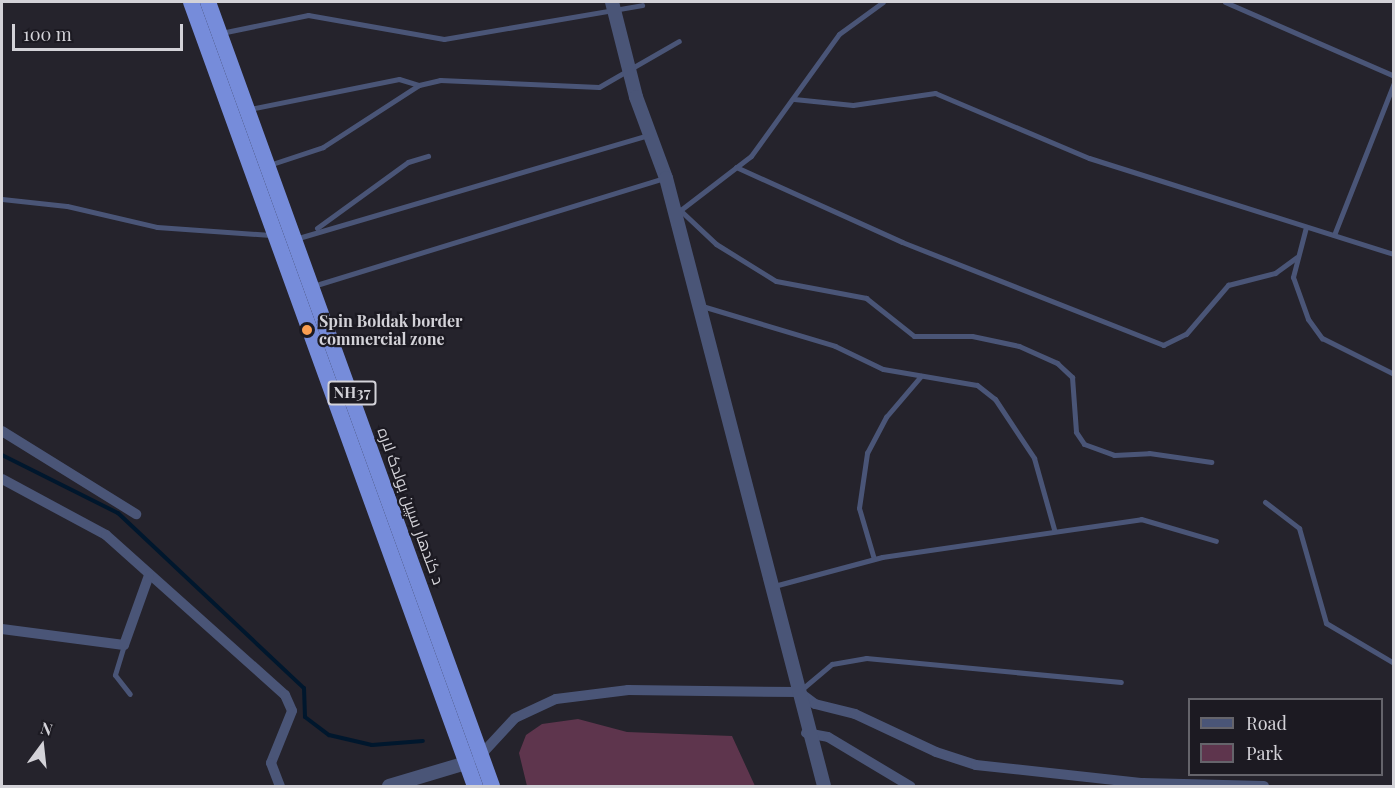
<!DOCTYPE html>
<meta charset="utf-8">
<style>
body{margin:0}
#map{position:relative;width:1395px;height:788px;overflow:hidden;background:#25232c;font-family:"Playfair Display",Cairo,serif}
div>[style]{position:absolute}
.green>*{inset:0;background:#5e354d}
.stream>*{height:4px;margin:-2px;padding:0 2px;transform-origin:2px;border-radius:2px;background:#00172d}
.service>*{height:5px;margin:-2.5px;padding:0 2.5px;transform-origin:2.5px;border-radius:2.5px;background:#4a5577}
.minor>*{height:10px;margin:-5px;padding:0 5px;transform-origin:5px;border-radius:5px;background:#4a5577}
.tertiary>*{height:14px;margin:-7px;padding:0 7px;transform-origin:7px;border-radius:7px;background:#4a5577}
.trunk>*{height:16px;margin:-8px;padding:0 8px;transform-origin:8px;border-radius:8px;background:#768cda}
.dots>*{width:16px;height:16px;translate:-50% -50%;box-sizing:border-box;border:3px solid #1c1a22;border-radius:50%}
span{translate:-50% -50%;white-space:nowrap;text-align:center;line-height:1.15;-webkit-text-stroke:4.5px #1c1a22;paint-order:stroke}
.shield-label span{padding:2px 4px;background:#1c1a22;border:2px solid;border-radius:4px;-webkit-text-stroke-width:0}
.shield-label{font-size:15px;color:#d3d2d8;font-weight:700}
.poi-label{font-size:16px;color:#d3d2d8;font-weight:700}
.left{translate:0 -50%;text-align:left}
.street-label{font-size:16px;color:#d3d2d8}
.frame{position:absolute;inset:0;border:3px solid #d3d2d8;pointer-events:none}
.legend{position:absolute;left:1188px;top:698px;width:195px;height:78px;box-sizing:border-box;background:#1c1a22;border:2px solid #65646b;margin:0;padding:8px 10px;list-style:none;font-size:18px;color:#d3d2d8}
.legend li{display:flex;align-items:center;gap:12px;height:30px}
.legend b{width:30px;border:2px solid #65646b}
.north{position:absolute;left:12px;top:716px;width:60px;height:60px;-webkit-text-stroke:4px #1c1a22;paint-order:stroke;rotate:15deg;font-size:16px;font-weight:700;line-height:24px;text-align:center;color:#d3d2d8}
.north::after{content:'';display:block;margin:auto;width:21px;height:27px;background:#d3d2d8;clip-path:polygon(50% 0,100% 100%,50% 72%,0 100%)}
.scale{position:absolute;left:12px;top:24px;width:171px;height:27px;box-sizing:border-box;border:3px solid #d3d2d8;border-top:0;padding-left:8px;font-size:18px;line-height:21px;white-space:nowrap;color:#d3d2d8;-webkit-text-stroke:4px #1c1a22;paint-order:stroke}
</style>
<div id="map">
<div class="green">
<i style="clip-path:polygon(578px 719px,627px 732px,732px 736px,755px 786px,527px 786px,519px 753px,526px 735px,542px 724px)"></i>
</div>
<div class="stream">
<i style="left:2px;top:455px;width:130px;rotate:26.6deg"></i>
<i style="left:118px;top:513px;width:255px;rotate:43.3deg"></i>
<i style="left:304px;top:688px;width:29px;rotate:88deg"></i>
<i style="left:305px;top:717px;width:30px;rotate:37deg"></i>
<i style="left:329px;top:735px;width:44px;rotate:13.1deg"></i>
<i style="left:372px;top:745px;width:51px;rotate:-4.5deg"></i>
</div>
<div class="service">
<i style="left:1225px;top:2px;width:184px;rotate:23.6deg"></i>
<i style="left:221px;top:33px;width:89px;rotate:-11.7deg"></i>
<i style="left:308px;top:15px;width:138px;rotate:10deg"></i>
<i style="left:444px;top:39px;width:201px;rotate:-9.7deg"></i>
<i style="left:794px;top:99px;width:59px;rotate:5.8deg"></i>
<i style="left:853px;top:105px;width:83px;rotate:-8.3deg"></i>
<i style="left:935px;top:93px;width:167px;rotate:22.9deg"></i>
<i style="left:1089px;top:158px;width:320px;rotate:17.5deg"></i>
<i style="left:250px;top:109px;width:152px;rotate:-11.4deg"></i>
<i style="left:399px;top:79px;width:21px;rotate:17deg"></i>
<i style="left:269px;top:165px;width:57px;rotate:-18.4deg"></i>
<i style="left:323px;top:147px;width:114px;rotate:-32.9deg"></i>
<i style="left:419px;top:85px;width:22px;rotate:-13deg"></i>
<i style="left:440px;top:80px;width:159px;rotate:2.5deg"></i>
<i style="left:599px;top:87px;width:92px;rotate:-29.9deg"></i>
<i style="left:736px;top:167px;width:182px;rotate:24.3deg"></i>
<i style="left:902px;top:242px;width:281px;rotate:21.5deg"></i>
<i style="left:1163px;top:345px;width:25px;rotate:-26deg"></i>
<i style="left:1186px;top:334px;width:65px;rotate:-49.4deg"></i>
<i style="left:1228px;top:285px;width:49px;rotate:-14.3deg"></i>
<i style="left:1275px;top:273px;width:27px;rotate:-36deg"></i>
<i style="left:2px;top:199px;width:65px;rotate:6.1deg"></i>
<i style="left:67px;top:206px;width:92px;rotate:13.1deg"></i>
<i style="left:157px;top:227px;width:114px;rotate:4deg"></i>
<i style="left:681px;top:211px;width:48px;rotate:43.3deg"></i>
<i style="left:716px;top:244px;width:70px;rotate:31.7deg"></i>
<i style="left:776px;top:281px;width:92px;rotate:10.7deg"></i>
<i style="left:866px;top:298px;width:61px;rotate:38.4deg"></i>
<i style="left:914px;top:336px;width:58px"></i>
<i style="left:972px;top:336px;width:48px;rotate:12deg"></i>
<i style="left:1019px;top:346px;width:42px;rotate:24.1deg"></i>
<i style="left:1057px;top:363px;width:21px;rotate:43deg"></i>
<i style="left:1072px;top:377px;width:55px;rotate:85.8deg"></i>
<i style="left:1076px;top:432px;width:14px;rotate:56deg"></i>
<i style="left:1084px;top:444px;width:32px;rotate:20deg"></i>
<i style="left:1114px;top:455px;width:35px;rotate:-3deg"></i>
<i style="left:1149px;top:453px;width:63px;rotate:8.3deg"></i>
<i style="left:678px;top:212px;width:92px;rotate:-37.5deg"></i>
<i style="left:751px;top:156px;width:150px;rotate:-54.2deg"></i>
<i style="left:839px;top:34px;width:54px;rotate:-36deg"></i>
<i style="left:1306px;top:227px;width:52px;rotate:104.6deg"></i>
<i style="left:1293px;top:277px;width:45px;rotate:70.3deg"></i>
<i style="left:1308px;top:319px;width:24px;rotate:54deg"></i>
<i style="left:1322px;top:338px;width:80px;rotate:26.6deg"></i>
<i style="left:317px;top:228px;width:112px;rotate:-36deg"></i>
<i style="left:408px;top:162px;width:21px;rotate:-17deg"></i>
<i style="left:1334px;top:235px;width:163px;rotate:-68.5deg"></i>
<i style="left:295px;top:239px;width:368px;rotate:-16.4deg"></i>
<i style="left:313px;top:286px;width:368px;rotate:-17.1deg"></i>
<i style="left:702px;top:306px;width:139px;rotate:16.7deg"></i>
<i style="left:835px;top:346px;width:53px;rotate:25.6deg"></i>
<i style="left:883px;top:369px;width:95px;rotate:9.7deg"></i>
<i style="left:977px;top:385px;width:23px;rotate:38deg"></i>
<i style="left:995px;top:399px;width:71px;rotate:56.5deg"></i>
<i style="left:1034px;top:458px;width:74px;rotate:74.3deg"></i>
<i style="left:1265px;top:502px;width:43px;rotate:37.4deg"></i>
<i style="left:1299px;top:528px;width:99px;rotate:74.1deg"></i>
<i style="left:1326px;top:623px;width:79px;rotate:30.5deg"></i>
<i style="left:874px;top:559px;width:53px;rotate:-106.4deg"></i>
<i style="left:859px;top:508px;width:56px;rotate:-81.7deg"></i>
<i style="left:867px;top:453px;width:41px;rotate:-62.2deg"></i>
<i style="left:886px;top:417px;width:54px;rotate:-49.5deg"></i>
<i style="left:774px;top:586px;width:112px;rotate:-15deg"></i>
<i style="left:882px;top:557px;width:262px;rotate:-8.3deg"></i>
<i style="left:1141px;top:519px;width:78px;rotate:16.3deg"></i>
<i style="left:124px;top:645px;width:31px;rotate:107deg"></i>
<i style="left:115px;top:675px;width:24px;rotate:52deg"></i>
<i style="left:802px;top:689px;width:39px;rotate:-40deg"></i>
<i style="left:832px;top:664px;width:35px;rotate:-10deg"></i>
<i style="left:866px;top:658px;width:256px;rotate:5.4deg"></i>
</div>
<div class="minor">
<i style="left:2px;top:431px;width:158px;rotate:31.8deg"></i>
<i style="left:2px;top:479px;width:118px;rotate:28.3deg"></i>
<i style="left:106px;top:535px;width:240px;rotate:41.8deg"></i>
<i style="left:285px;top:695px;width:17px;rotate:66deg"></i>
<i style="left:292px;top:711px;width:56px;rotate:112deg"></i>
<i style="left:271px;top:763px;width:25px;rotate:69deg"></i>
<i style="left:2px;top:629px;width:123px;rotate:7.5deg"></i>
<i style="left:124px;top:645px;width:74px;rotate:-70.3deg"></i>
<i style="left:806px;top:733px;width:22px;rotate:10deg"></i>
<i style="left:828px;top:737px;width:96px;rotate:30.9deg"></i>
<i style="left:478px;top:758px;width:54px;rotate:-47.2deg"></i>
<i style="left:515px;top:718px;width:45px;rotate:-24.9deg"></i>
<i style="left:556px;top:699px;width:73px;rotate:-7.1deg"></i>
<i style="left:628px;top:690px;width:171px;rotate:0.7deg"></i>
<i style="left:799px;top:692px;width:20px;rotate:37deg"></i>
<i style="left:815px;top:704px;width:41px;rotate:14deg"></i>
<i style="left:855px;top:714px;width:89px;rotate:25.1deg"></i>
<i style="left:936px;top:752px;width:42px;rotate:18deg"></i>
<i style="left:976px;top:765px;width:168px;rotate:6.2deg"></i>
<i style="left:1143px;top:783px;width:121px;rotate:1.4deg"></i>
</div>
<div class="tertiary">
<i style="left:612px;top:2px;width:98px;rotate:75.8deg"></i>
<i style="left:636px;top:97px;width:86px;rotate:69.7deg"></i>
<i style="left:666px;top:178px;width:628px;rotate:75.43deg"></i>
<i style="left:389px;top:786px;width:80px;rotate:-16.6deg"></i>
</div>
<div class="trunk">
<i style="left:191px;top:2px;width:834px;rotate:70.09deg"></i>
<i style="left:208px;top:2px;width:834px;rotate:70.09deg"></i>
</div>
<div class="dots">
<i style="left:307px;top:330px;background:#fb9e51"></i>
</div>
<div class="shield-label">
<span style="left:352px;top:393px">NH37</span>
</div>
<div class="poi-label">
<span class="left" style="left:319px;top:330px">Spin Boldak border<br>commercial zone</span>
</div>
<div class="street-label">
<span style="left:411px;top:506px;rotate:70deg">د کندهار سپین بولدک لاره</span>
</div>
<div class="frame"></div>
<ul class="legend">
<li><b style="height:8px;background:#4a5577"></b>Road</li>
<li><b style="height:16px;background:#5e354d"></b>Park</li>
</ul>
<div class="north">N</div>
<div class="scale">100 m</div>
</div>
